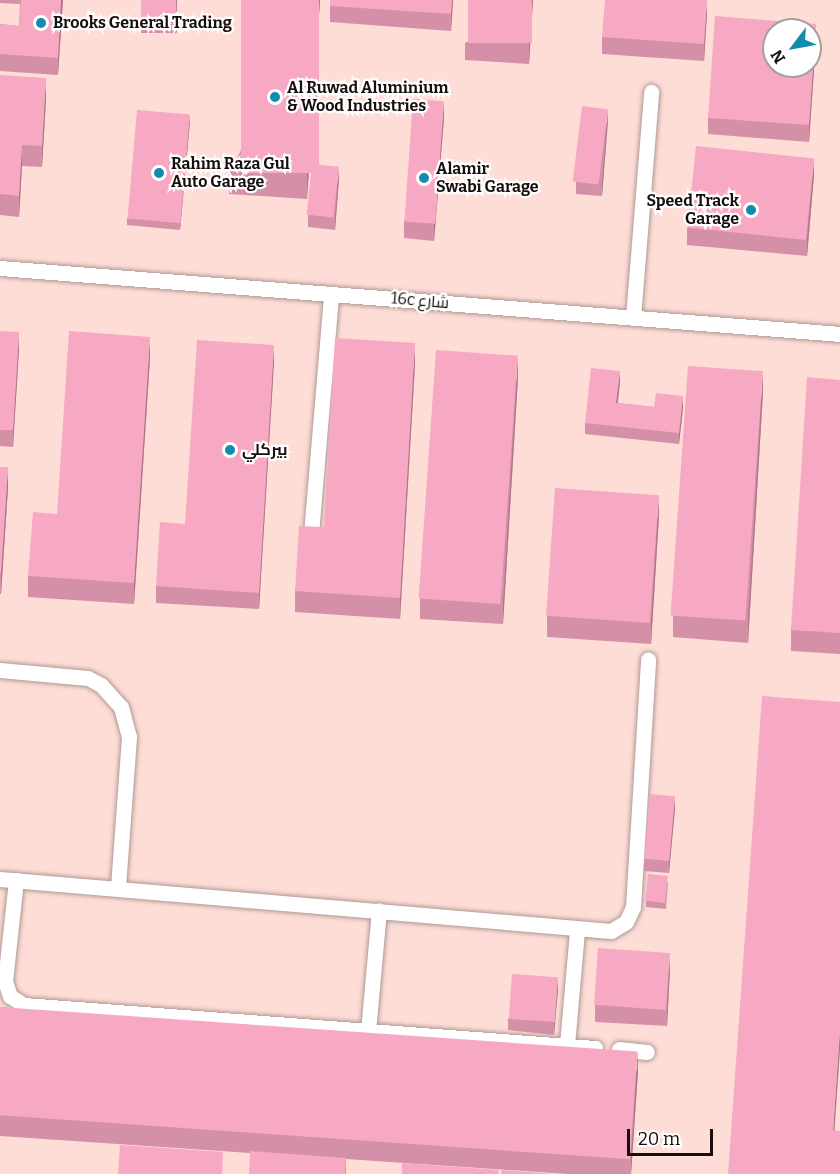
<!DOCTYPE html>
<html>
<head>
<meta charset="utf-8">
<style>
	body { margin:0 }
	#map { position:relative; width:840px; height:1174px; overflow:hidden; background:#feeae6; font-family:Bitter,Cairo,serif }
	div>[style] { position:absolute }
	.built>* { inset:0; background:#feddd6 }
	.roads { filter:drop-shadow(0 0 2px #af9994) drop-shadow(0 0 2px #af9994) }
	.service>* { height:15px; margin:-7.5px; padding:0 7.5px; transform-origin:7.5px; border-radius:7.5px; background:#fff }
	.wall>* { inset:0; background:#d490a7; transform-origin:0 0 }
	.shaded-wall>* { inset:0; background:#ad7688 }
	.building>* { inset:0; background:#f7a8c2; transform-origin:0 0 }
	.dots>* { width:16px; height:16px; translate:-50% -50%; box-sizing:border-box; border:3px solid #fff; border-radius:50% }
	span { translate:-50% -50%; white-space:nowrap; text-align:center; line-height:1.15; -webkit-text-stroke:4.5px #fff; paint-order:stroke }
	.poi-label { font-size:16px; color:#160f0d; font-weight:700 }
	.left { translate:0 -50%; text-align:left }
	.right { translate:-100% -50%; text-align:right }
	.street-label { font-size:16px; color:#160f0d }
	.north { position:absolute; left:762px; top:18px; width:60px; height:60px; box-sizing:border-box; background:#fff; border:2px solid #a29f9e; border-radius:50%; rotate:238deg; font-size:16px; font-weight:700; line-height:24px; text-align:center; color:#160f0d }
	.north::after { content:''; display:block; margin:auto; width:21px; height:27px; background:#138bae; clip-path:polygon(50% 0,100% 100%,50% 72%,0 100%) }
	.scale { position:absolute; left:627px; top:1129px; width:86px; height:27px; box-sizing:border-box; border:3px solid #160f0d; border-top:0; padding-left:8px; font-size:18px; line-height:21px; white-space:nowrap; color:#160f0d; -webkit-text-stroke:4px #fff; paint-order:stroke }
</style>
</head>
<body>
<div id="map">
	<div class="built">
		<div style="clip-path:polygon(evenodd,0 0,840px 0,840px 1174px,0 1174px,0 0,774px 30px,810px 30px,810px 66px,774px 66px,774px 30px)"></div>
	</div>
	<div class="roads">
		<div class="service">
			<div style="left:0;top:268px;width:843px;rotate:4.49deg"></div>
			<div style="left:633px;top:318px;width:227px;rotate:-85.4deg"></div>
			<div style="left:310px;top:546px;width:253px;rotate:-85.2deg"></div>
			<div style="left:0;top:670px;width:88px;rotate:5.2deg"></div>
			<div style="left:88px;top:678px;width:15px;rotate:28deg"></div>
			<div style="left:101px;top:685px;width:30px;rotate:48deg"></div>
			<div style="left:121px;top:707px;width:31px;rotate:75deg"></div>
			<div style="left:129px;top:737px;width:151px;rotate:94.2deg"></div>
			<div style="left:0;top:879px;width:613px;rotate:4.86deg"></div>
			<div style="left:611px;top:931px;width:17px;rotate:-31deg"></div>
			<div style="left:626px;top:922px;width:17px;rotate:-65deg"></div>
			<div style="left:633px;top:907px;width:248px;rotate:-86.5deg"></div>
			<div style="left:16px;top:880px;width:102px;rotate:96.2deg"></div>
			<div style="left:5px;top:981px;width:16px;rotate:72deg"></div>
			<div style="left:10px;top:996px;width:17px;rotate:33deg"></div>
			<div style="left:24px;top:1005px;width:573px;rotate:4.31deg"></div>
			<div style="left:368px;top:1031px;width:121px;rotate:-84.8deg"></div>
			<div style="left:567px;top:1045px;width:115px;rotate:-85deg"></div>
			<div style="left:619px;top:1049px;width:28px;rotate:6deg"></div>
		</div>
	</div>
	<div class="wall">
		<div style="clip-path:polygon(0 0,63px 0,58px 75px,0 71px,0 24px,19px 26px,20px 4px,0 3px)"></div>
		<div style="left:141px;top:0;width:36px;height:33px"></div>
		<div style="clip-path:polygon(320px 0,307px 199px,229px 194px,229px 173px)"></div>
		<div style="clip-path:polygon(330px 0,453px 0,451px 31px,330px 22px)"></div>
		<div style="clip-path:polygon(533px 0,529px 64px,465px 60px,465px 43px)"></div>
		<div style="clip-path:polygon(707px 13px,704px 61px,602px 54px,602px 37px)"></div>
		<div style="clip-path:polygon(816px 40px,809px 142px,708px 134px,708px 118px)"></div>
		<div style="clip-path:polygon(0 75px,46px 99px,42px 167px,22px 166px,19px 217px,0 215px)"></div>
		<div style="clip-path:polygon(444px 118px,434px 241px,404px 238px,404px 222px)"></div>
		<div style="clip-path:polygon(608px 120px,602px 196px,576px 194px,576px 182px)"></div>
		<div style="clip-path:polygon(190px 121px,180px 230px,127px 225px,127px 219px)"></div>
		<div style="clip-path:polygon(814px 175px,807px 256px,687px 245px,687px 228px)"></div>
		<div style="clip-path:polygon(339px 179px,335px 230px,308px 227px,308px 215px)"></div>
		<div style="clip-path:polygon(0 331px,19px 349px,13px 447px,0 446px)"></div>
		<div style="clip-path:polygon(150px 358px,134px 604px,28px 597px,28px 576px,57px 514px)"></div>
		<div style="clip-path:polygon(274px 362px,259px 609px,156px 603px,156px 586px,185px 524px)"></div>
		<div style="clip-path:polygon(415px 364px,400px 619px,295px 612px,295px 591px,324px 527px)"></div>
		<div style="clip-path:polygon(518px 377px,503px 624px,420px 619px,420px 598px)"></div>
		<div style="clip-path:polygon(840px 380px,840px 654px,791px 651px,791px 630px)"></div>
		<div style="clip-path:polygon(620px 382px,618px 403px,654px 407px,683px 408px,679px 444px,585px 434px,585px 423px)"></div>
		<div style="clip-path:polygon(763px 392px,748px 643px,673px 637px,673px 616px)"></div>
		<div style="clip-path:polygon(0 467px,8px 488px,1px 594px,0 594px)"></div>
		<div style="clip-path:polygon(659px 516px,651px 644px,547px 637px,547px 616px)"></div>
		<div style="clip-path:polygon(675px 808px,669px 873px,644px 871px,644px 859px)"></div>
		<div style="clip-path:polygon(668px 882px,666px 909px,646px 907px,646px 901px)"></div>
		<div style="clip-path:polygon(670px 969px,667px 1026px,595px 1022px,595px 1005px)"></div>
		<div style="clip-path:polygon(558px 989px,554px 1035px,508px 1030px,508px 1019px)"></div>
		<div style="clip-path:polygon(0 1007px,638px 1071px,631px 1174px,568px 1174px,346px 1159px,346px 1174px,250px 1153px,0 1136px)"></div>
	</div>
	<div class="shaded-wall">
		<div style="clip-path:polygon(61px 0,63px 0,58px 75px,58px 58px)"></div>
		<div style="clip-path:polygon(176px 0,177px 0,174px 36px,174px 25px)"></div>
		<div style="clip-path:polygon(319px 0,320px 0,307px 199px,307px 178px)"></div>
		<div style="clip-path:polygon(452px 0,453px 0,451px 31px,451px 14px)"></div>
		<div style="clip-path:polygon(532px 0,533px 0,529px 64px,529px 48px)"></div>
		<div style="clip-path:polygon(707px 0,707px 13px,704px 61px,704px 44px)"></div>
		<div style="clip-path:polygon(816px 24px,816px 40px,809px 142px,809px 125px)"></div>
		<div style="clip-path:polygon(46px 78px,46px 99px,42px 167px,42px 146px)"></div>
		<div style="clip-path:polygon(444px 101px,444px 118px,434px 241px,434px 224px)"></div>
		<div style="clip-path:polygon(608px 109px,608px 120px,602px 196px,602px 184px)"></div>
		<div style="clip-path:polygon(190px 115px,190px 121px,180px 230px,180px 225px)"></div>
		<div style="clip-path:polygon(22px 145px,22px 166px,19px 217px,19px 196px)"></div>
		<div style="clip-path:polygon(814px 158px,814px 175px,807px 256px,807px 240px)"></div>
		<div style="clip-path:polygon(339px 167px,339px 179px,335px 230px,335px 218px)"></div>
		<div style="clip-path:polygon(19px 332px,19px 349px,13px 447px,13px 430px)"></div>
		<div style="clip-path:polygon(150px 337px,150px 358px,134px 604px,134px 583px)"></div>
		<div style="clip-path:polygon(415px 343px,415px 364px,400px 619px,400px 598px)"></div>
		<div style="clip-path:polygon(274px 345px,274px 362px,259px 609px,259px 593px)"></div>
		<div style="clip-path:polygon(518px 356px,518px 377px,503px 624px,503px 603px)"></div>
		<div style="clip-path:polygon(620px 371px,620px 382px,616px 414px,616px 403px)"></div>
		<div style="clip-path:polygon(763px 371px,763px 392px,748px 643px,748px 621px)"></div>
		<div style="clip-path:polygon(683px 396px,683px 408px,679px 444px,679px 433px)"></div>
		<div style="clip-path:polygon(8px 467px,8px 488px,1px 594px,1px 573px)"></div>
		<div style="clip-path:polygon(659px 495px,659px 516px,651px 644px,651px 623px)"></div>
		<div style="clip-path:polygon(675px 796px,675px 808px,669px 873px,669px 861px)"></div>
		<div style="clip-path:polygon(670px 953px,670px 969px,667px 1026px,667px 1010px)"></div>
		<div style="clip-path:polygon(558px 977px,558px 989px,554px 1035px,554px 1023px)"></div>
		<div style="clip-path:polygon(840px 1029px,840px 1050px,833px 1151px,833px 1130px)"></div>
		<div style="clip-path:polygon(638px 1050px,638px 1071px,631px 1174px,631px 1157px)"></div>
	</div>
	<div class="building">
		<div style="clip-path:polygon(21px 0,61px 0,58px 58px,0 54px,0 24px,19px 26px)"></div>
		<div style="left:141px;top:0;width:35px;height:22px"></div>
		<div style="left:241px;top:0;width:78px;height:173px"></div>
		<div style="clip-path:polygon(330px 0,452px 0,451px 14px,330px 6px)"></div>
		<div style="left:468px;top:0;width:64px;height:43px"></div>
		<div style="clip-path:polygon(605px 0,707px 0,704px 44px,602px 37px)"></div>
		<div style="clip-path:polygon(evenodd,715px 16px,816px 24px,809px 125px,708px 118px,715px 16px,774px 30px,810px 30px,810px 66px,774px 66px,774px 30px)"></div>
		<div style="clip-path:polygon(0 75px,46px 78px,42px 146px,22px 145px,19px 196px,0 194px)"></div>
		<div style="left:413px;top:99px;width:31px;height:123px;rotate:4deg"></div>
		<div style="left:582px;top:106px;width:26px;height:76px;rotate:7deg"></div>
		<div style="left:137px;top:110px;width:53px;height:109px;rotate:5deg"></div>
		<div style="left:696px;top:146px;width:119px;height:82px;rotate:6deg"></div>
		<div style="left:312px;top:164px;width:27px;height:51px;rotate:6deg"></div>
		<div style="clip-path:polygon(0 331px,19px 332px,13px 430px,0 430px)"></div>
		<div style="clip-path:polygon(69px 331px,150px 337px,134px 583px,28px 576px,33px 512px,57px 514px)"></div>
		<div style="clip-path:polygon(335px 338px,415px 343px,400px 598px,295px 591px,299px 526px,324px 527px)"></div>
		<div style="clip-path:polygon(197px 340px,274px 345px,259px 593px,156px 586px,160px 522px,185px 524px)"></div>
		<div style="left:436px;top:350px;width:82px;height:249px;rotate:4deg"></div>
		<div style="left:688px;top:366px;width:75px;height:250px;rotate:4deg"></div>
		<div style="clip-path:polygon(591px 368px,620px 371px,616px 403px,654px 407px,656px 393px,683px 396px,679px 433px,585px 423px)"></div>
		<div style="clip-path:polygon(807px 377px,840px 380px,840px 633px,791px 630px)"></div>
		<div style="clip-path:polygon(0 467px,8px 467px,1px 573px,0 573px)"></div>
		<div style="left:555px;top:488px;width:104px;height:128px;rotate:4deg"></div>
		<div style="clip-path:polygon(762px 696px,840px 702px,840px 1029px,833px 1130px,840px 1131px,840px 1174px,728px 1174px)"></div>
		<div style="left:650px;top:794px;width:25px;height:65px;rotate:5deg"></div>
		<div style="left:648px;top:874px;width:20px;height:27px;rotate:6deg"></div>
		<div style="left:598px;top:948px;width:72px;height:57px;rotate:4deg"></div>
		<div style="left:512px;top:974px;width:46px;height:45px;rotate:4deg"></div>
		<div style="left:0;top:1007px;width:639px;height:108px;rotate:4deg"></div>
		<div style="clip-path:polygon(120px 1145px,223px 1152px,222px 1174px,118px 1174px)"></div>
		<div style="clip-path:polygon(250px 1151px,346px 1158px,345px 1174px,249px 1174px)"></div>
		<div style="clip-path:polygon(402px 1163px,499px 1170px,498px 1174px,402px 1174px)"></div>
		<div style="clip-path:polygon(502px 1170px,555px 1174px,501px 1174px)"></div>
	</div>
	<div class="dots">
		<div style="left:41px;top:23px;background:#138bae"></div>
		<div style="left:275px;top:97px;background:#138bae"></div>
		<div style="left:159px;top:173px;background:#138bae"></div>
		<div style="left:424px;top:178px;background:#138bae"></div>
		<div style="left:751px;top:210px;background:#138bae"></div>
		<div style="left:230px;top:450px;background:#138bae"></div>
	</div>
	<div class="poi-label">
		<span class="left" style="left:53px;top:23px">Brooks General Trading</span>
		<span class="left" style="left:287px;top:97px">Al Ruwad Aluminium<br>&amp; Wood Industries</span>
		<span class="left" style="left:171px;top:173px">Rahim Raza Gul<br>Auto Garage</span>
		<span class="left" style="left:436px;top:178px">Alamir<br>Swabi Garage</span>
		<span class="right" style="left:739px;top:210px">Speed Track<br>Garage</span>
		<span class="left" style="left:242px;top:450px">بيركلي</span>
	</div>
	<div class="street-label">
		<span style="left:420px;top:301px;rotate:5deg">16c شارع</span>
	</div>
	<div class="north">N</div>
	<div class="scale">20 m</div>
</div>
</body>
</html>
